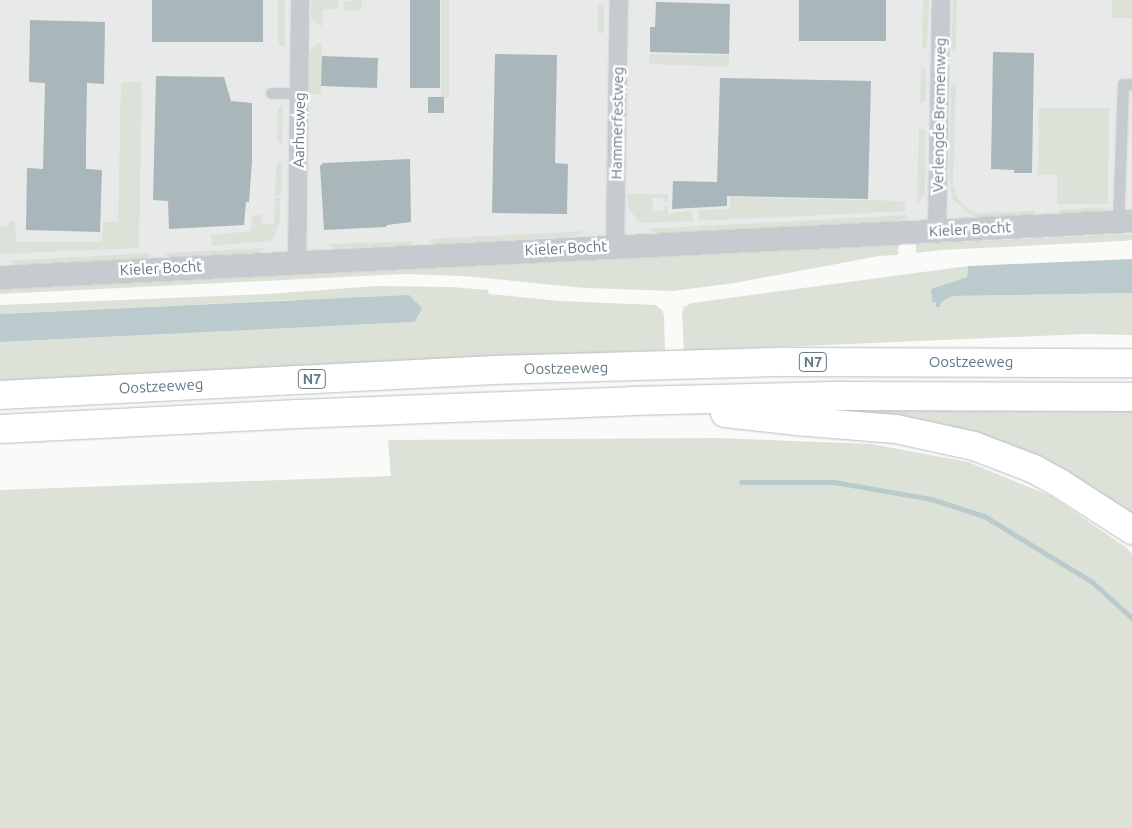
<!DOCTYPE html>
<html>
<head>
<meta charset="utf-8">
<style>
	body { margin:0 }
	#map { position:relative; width:1132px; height:828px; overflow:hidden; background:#fafaf8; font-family:Ubuntu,sans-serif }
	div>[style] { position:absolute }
	.built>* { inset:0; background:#e8eae9 }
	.green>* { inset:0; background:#dde2d8; transform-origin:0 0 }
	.water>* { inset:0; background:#bbcbcd }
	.stream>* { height:5px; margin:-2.5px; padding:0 2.5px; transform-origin:2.5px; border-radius:2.5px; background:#bbcbcd }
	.building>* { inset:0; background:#a9b6ba; transform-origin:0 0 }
	.roads { filter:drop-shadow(0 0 1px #b8bec0) drop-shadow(0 0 1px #b8bec0) }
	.service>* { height:9px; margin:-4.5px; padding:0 4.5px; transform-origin:4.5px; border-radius:4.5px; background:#c5cbce }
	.minor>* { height:16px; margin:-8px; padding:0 8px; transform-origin:8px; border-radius:8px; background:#c5cbce }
	.tertiary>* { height:21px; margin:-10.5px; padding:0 10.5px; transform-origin:10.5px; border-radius:10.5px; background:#c5cbce }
	.trunk>* { height:28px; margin:-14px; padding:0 14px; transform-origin:14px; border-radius:14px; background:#fff }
	span { translate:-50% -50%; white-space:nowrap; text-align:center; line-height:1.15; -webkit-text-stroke:5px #fff; paint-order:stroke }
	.shield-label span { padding:1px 4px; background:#fff; border:1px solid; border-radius:4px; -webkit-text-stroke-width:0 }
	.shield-label { font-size:14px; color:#637a84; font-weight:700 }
	.street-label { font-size:15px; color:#637a84 }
</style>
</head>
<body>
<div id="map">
	<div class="built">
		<div style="clip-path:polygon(0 0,1132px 0,1132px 228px,0 282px)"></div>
	</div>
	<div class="green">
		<div style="left:278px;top:0;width:7px;height:46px"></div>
		<div style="clip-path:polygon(311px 0,339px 0,338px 9px,323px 9px,322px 26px,320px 26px,311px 18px)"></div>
		<div style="clip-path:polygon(362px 0,361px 11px,343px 10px,344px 1px)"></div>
		<div style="left:441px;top:0;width:8px;height:98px"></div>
		<div style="clip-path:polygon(923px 0,929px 0,927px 47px,925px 49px,922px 49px)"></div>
		<div style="clip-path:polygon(953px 0,957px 0,956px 51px,951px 48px)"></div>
		<div style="left:1112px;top:0;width:20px;height:18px"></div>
		<div style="left:598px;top:5px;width:6px;height:28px"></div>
		<div style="clip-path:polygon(322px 42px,321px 94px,309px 94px,310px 51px,316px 44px)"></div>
		<div style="clip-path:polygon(650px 54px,729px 55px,729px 67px,649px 64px)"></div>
		<div style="clip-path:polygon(921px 68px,926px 70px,926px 100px,920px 103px)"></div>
		<div style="clip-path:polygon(121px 82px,142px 82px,139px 248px,0 254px,0 227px,6px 226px,11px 221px,15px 220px,16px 242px,102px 242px,103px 222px,118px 222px)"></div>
		<div style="clip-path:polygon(953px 84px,956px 84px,953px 185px,958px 199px,969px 209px,978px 213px,1036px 211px,1032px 217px,980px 218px,970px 215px,952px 199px,949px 176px,951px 86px)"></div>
		<div style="clip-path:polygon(283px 104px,282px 145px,277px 139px,278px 109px)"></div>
		<div style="clip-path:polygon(1039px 108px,1109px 108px,1108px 204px,1057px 204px,1057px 175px,1038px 175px)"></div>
		<div style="clip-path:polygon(919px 128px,925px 130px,925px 193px,917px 205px)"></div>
		<div style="clip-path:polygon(279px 162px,282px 162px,281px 196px,275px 196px,276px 166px)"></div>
		<div style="clip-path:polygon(627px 194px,668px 194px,668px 202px,664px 202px,664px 198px,653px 198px,652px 211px,665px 211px,665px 206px,668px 206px,668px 214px,692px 210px,693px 221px,639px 223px,628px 206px)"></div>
		<div style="clip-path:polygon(730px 197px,906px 201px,905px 211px,699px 221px,698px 210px,730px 209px)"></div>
		<div style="clip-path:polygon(275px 198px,280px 198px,280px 220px,275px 235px,269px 241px,212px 246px,211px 235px,251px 231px,253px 215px,261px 215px,262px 224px,274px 224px)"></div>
		<div style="clip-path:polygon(1106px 207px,1102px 212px,1060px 214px,1057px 210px)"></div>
		<div style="clip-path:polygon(907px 215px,906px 218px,892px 223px,660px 234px,644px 229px)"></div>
		<div style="clip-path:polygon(587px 231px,575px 236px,433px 244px,428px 239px)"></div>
		<div style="clip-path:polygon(1132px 234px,1132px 240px,1122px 241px,942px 250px,916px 253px,916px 244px)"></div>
		<div style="clip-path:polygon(414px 241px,411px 246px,334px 248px,327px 244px)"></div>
		<div style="clip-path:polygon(899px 243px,898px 255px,879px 256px,735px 283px,673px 291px,585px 288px,463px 276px,404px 274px,0 294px,0 288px)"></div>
		<div style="clip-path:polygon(268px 248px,255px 253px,169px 258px,164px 253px)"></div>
		<div style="clip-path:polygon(149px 253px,150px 259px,22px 265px,6px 261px)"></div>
		<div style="clip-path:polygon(968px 266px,967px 277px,931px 289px,932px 303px,952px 296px,1132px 293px,1132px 335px,1084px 334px,684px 351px,682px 313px,684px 307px,692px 303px)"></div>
		<div style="clip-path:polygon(376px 286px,452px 287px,488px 290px,489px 294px,560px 301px,656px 305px,662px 310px,664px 315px,665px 350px,0 382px,0 342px,415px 322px,419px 315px,294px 300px,0 314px,0 305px,268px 294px)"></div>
		<div style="clip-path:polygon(845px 407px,1132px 409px,1132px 515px,1058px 467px,967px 431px,915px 418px,846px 411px)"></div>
		<div style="clip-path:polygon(716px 438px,871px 444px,968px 462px,1051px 496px,1127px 548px,1132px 554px,1132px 828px,0 828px,0 490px,391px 476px,388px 440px)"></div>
	</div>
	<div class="water">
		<div style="clip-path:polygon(1132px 259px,1132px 293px,952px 296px,941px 302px,940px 307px,936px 307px,936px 302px,932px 303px,931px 289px,967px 277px,968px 266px)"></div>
		<div style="clip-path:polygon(409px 295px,422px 308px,415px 322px,0 342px,0 314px)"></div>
	</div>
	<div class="stream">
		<div style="left:741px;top:482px;width:93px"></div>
		<div style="left:834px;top:482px;width:98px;rotate:9.9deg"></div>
		<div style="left:931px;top:499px;width:56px;rotate:17.8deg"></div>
		<div style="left:984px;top:516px;width:127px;rotate:31.4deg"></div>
		<div style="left:1092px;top:582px;width:54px;rotate:42deg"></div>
	</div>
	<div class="building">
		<div style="left:152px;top:0;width:111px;height:42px"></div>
		<div style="left:410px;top:0;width:30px;height:88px"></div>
		<div style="left:799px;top:0;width:87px;height:41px"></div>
		<div style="clip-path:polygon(656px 2px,730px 4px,729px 54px,650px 52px,650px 27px,655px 27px)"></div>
		<div style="clip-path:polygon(30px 20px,105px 22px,104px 84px,87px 83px,86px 145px,86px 169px,102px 170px,100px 232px,26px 230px,27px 168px,43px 169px,45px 83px,29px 82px)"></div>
		<div style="clip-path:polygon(993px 52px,1034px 53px,1032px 173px,1014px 173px,1014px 170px,991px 169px)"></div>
		<div style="clip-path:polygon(495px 54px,557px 55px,555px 163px,568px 164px,567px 214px,492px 213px)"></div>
		<div style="left:322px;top:56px;width:56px;height:30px;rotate:2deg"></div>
		<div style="clip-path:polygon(156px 76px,224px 77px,231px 101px,252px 103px,252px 161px,249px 202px,246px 202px,244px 225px,169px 229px,168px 201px,153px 200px)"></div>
		<div style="clip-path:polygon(720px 78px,871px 81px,868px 199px,727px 196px,727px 206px,672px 209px,673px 181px,717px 182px)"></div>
		<div style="left:428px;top:97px;width:16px;height:16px"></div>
		<div style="clip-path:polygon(410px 159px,411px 222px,387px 225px,386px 227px,324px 230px,320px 166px,323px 163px)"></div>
	</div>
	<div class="roads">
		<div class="service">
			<div style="left:271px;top:93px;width:28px"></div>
			<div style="left:1118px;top:222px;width:138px;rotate:-87.9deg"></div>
			<div style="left:1123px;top:84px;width:9px"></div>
		</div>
		<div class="minor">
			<div style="left:937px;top:230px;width:230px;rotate:-89deg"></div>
			<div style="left:615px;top:245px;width:245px;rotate:-89.1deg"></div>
			<div style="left:297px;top:261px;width:261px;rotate:-89.3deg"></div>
		</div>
		<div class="tertiary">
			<div style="left:0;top:277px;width:1133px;rotate:-2.83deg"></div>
		</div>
		<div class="trunk">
			<div style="left:0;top:395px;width:495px;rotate:-2.9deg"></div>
			<div style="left:494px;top:370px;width:293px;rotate:-1.6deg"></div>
			<div style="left:787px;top:362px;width:345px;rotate:0.2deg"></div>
			<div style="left:725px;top:413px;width:71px;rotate:6.4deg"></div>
			<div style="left:796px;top:421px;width:100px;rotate:4.6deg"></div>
			<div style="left:896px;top:429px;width:80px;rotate:12.3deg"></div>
			<div style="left:974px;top:446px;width:64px;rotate:21deg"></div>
			<div style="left:1034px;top:469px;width:31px;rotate:29deg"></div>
			<div style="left:1061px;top:484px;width:85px;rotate:32.9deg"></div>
			<div style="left:0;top:429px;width:297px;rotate:-2.9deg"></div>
			<div style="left:297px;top:414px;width:334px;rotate:-2.2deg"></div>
			<div style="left:631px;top:401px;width:212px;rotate:-1.4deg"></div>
			<div style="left:843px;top:396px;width:289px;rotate:0.2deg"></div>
		</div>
	</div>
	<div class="shield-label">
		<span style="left:813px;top:362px">N7</span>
		<span style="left:312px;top:379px">N7</span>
	</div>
	<div class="street-label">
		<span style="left:939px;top:115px;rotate:-89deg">Verlengde Bremenweg</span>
		<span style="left:617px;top:123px;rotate:-89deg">Hammerfestweg</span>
		<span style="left:299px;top:130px;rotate:-89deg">Aarhusweg</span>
		<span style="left:970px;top:229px;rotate:-3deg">Kieler Bocht</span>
		<span style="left:566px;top:248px;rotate:-3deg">Kieler Bocht</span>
		<span style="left:161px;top:268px;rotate:-3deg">Kieler Bocht</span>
		<span style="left:971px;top:362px">Oostzeeweg</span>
		<span style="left:566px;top:368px;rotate:-1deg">Oostzeeweg</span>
		<span style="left:161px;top:386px;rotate:-3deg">Oostzeeweg</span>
	</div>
</div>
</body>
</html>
